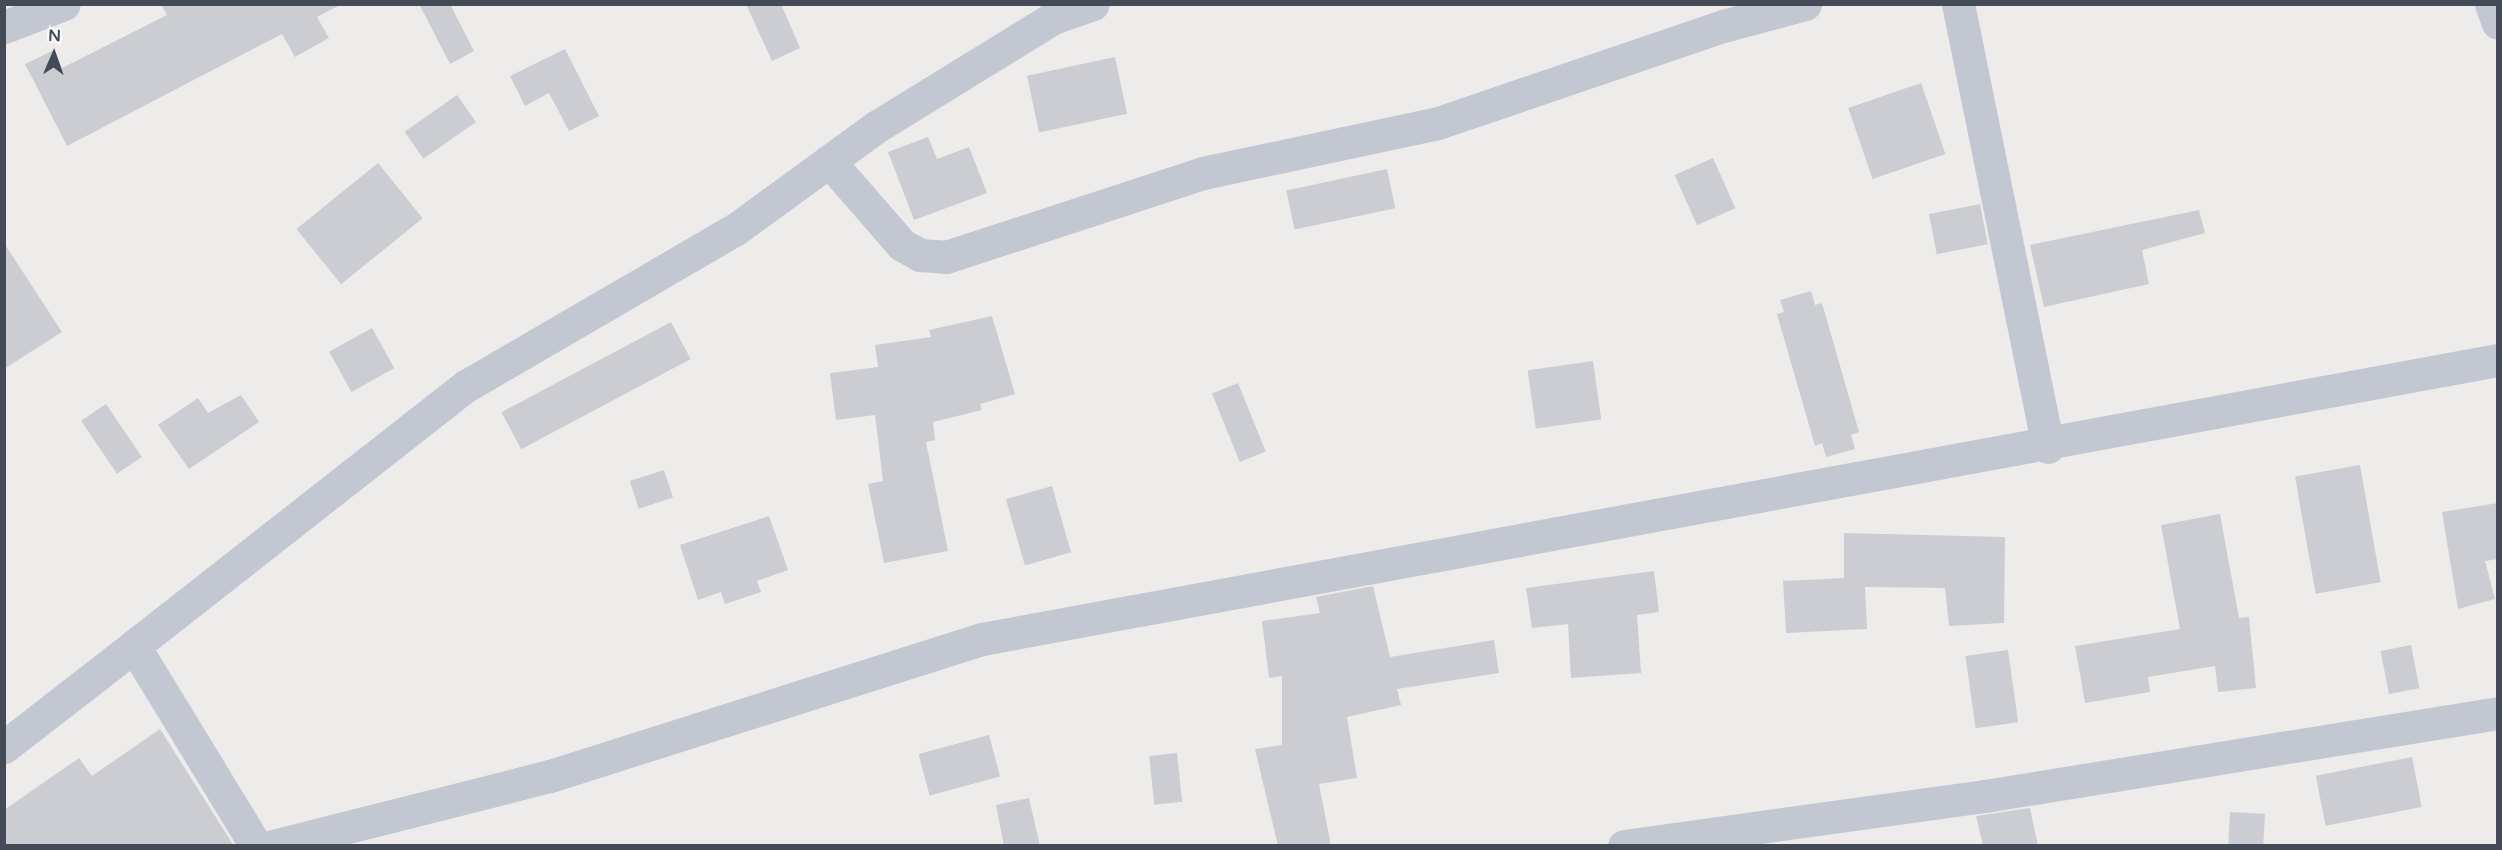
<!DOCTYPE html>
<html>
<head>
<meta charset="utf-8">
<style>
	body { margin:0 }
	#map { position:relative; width:2502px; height:850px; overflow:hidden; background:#eeeceb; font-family:"Varela Round",sans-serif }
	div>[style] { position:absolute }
	.building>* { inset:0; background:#ccccd3; transform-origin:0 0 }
	.minor>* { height:33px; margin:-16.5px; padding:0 16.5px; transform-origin:16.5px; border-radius:16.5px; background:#c2c7d2 }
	span { translate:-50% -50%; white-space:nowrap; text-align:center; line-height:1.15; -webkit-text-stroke:4.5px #fff; paint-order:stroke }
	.frame { position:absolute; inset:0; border:6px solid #454a57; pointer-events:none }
	.north { position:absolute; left:24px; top:24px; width:60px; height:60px; -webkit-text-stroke:4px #fff; paint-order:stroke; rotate:2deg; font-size:16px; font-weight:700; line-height:24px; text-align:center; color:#454a57 }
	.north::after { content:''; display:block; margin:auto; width:21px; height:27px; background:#454a57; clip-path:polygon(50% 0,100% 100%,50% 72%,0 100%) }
</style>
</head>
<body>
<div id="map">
	<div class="building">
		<div style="clip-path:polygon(161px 4px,342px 4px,317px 17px,329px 38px,295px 57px,282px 34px,67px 146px,25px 64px,54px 50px,62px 68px,167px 15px)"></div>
		<div style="clip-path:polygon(419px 4px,450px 4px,474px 51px,450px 64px)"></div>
		<div style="clip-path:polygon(746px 4px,781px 4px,800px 48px,772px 61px)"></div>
		<div style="clip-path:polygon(565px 49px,599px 116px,569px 131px,549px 93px,525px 106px,510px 76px)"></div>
		<div style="left:1115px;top:57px;width:58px;height:90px;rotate:78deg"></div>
		<div style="left:1921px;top:83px;width:75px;height:77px;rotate:71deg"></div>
		<div style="left:457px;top:95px;width:33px;height:64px;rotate:55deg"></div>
		<div style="clip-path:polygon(928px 137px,937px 159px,969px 147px,987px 193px,914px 220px,888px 152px)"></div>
		<div style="left:1713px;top:158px;width:55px;height:42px;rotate:66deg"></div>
		<div style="left:378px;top:163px;width:71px;height:105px;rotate:51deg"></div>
		<div style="left:1387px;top:169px;width:40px;height:103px;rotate:78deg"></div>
		<div style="left:1980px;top:204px;width:41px;height:52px;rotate:79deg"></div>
		<div style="clip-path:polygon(2199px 210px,2205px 233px,2142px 250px,2149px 284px,2044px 307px,2030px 245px)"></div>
		<div style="clip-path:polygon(4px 243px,62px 332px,4px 369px)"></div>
		<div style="clip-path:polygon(1811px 291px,1815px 305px,1822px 303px,1859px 432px,1851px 435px,1855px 449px,1826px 457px,1822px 443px,1815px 446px,1777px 314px,1784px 312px,1780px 300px)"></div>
		<div style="clip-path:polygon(992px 316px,1015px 394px,980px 404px,982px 410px,933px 422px,935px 440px,926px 442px,948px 551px,884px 563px,868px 484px,883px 481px,875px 415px,836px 420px,830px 373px,878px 367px,875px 345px,931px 337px,929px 330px)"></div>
		<div style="left:671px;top:322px;width:42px;height:192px;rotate:62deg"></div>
		<div style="left:372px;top:328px;width:46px;height:49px;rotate:61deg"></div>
		<div style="left:1593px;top:361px;width:59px;height:66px;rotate:82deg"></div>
		<div style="left:1238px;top:383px;width:74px;height:28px;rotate:68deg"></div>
		<div style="clip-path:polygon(241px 395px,259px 422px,189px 469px,158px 425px,198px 398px,208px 413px)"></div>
		<div style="left:106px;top:404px;width:64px;height:30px;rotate:56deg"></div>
		<div style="left:2360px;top:465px;width:119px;height:66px;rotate:80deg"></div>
		<div style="left:664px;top:470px;width:29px;height:36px;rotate:72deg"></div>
		<div style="left:1052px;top:486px;width:69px;height:48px;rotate:74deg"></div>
		<div style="clip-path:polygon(2498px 503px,2498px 559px,2485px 561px,2495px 599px,2458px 609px,2442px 512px)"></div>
		<div style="clip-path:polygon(2220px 514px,2239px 618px,2249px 617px,2256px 688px,2218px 692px,2215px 666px,2148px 677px,2150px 692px,2085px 703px,2075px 646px,2180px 629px,2161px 525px)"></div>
		<div style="clip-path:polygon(769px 516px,788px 570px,757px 581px,761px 592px,725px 604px,721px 592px,698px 600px,680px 545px)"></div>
		<div style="clip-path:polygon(1844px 533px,2005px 537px,2004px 623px,1949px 626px,1945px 588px,1865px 587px,1867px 629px,1786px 633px,1783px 581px,1844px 578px)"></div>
		<div style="clip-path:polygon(1654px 571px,1659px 612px,1637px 615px,1641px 673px,1571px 678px,1568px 624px,1532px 628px,1526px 588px)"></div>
		<div style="clip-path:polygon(1373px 586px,1390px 657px,1494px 640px,1499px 673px,1397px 689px,1401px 705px,1347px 717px,1357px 778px,1319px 784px,1331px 846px,1278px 846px,1255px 749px,1282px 745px,1282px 676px,1269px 678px,1262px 621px,1320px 613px,1316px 597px)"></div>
		<div style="left:2411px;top:645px;width:44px;height:31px;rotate:79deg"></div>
		<div style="left:2008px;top:650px;width:73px;height:43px;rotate:82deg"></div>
		<div style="clip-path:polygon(160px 729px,234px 846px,4px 846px,4px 810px,79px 758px,92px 776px)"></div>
		<div style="left:989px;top:735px;width:43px;height:73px;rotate:75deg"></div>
		<div style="left:1177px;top:753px;width:49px;height:28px;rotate:84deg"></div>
		<div style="left:2412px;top:757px;width:51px;height:98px;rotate:79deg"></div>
		<div style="clip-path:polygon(1029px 798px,1040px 846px,1004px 846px,996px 805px)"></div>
		<div style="clip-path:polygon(2030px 808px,2038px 846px,1983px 846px,1976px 816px)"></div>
		<div style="left:2230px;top:812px;width:35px;height:34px;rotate:3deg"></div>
	</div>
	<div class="minor">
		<div style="left:1958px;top:4px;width:452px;rotate:78.5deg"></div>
		<div style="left:2491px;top:4px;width:20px;rotate:70deg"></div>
		<div style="left:4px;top:27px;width:64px;rotate:-21deg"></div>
		<div style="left:829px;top:161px;width:111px;rotate:49deg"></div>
		<div style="left:902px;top:245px;width:21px;rotate:29deg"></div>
		<div style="left:920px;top:255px;width:26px;rotate:4deg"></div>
		<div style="left:946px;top:257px;width:270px;rotate:-18.1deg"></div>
		<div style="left:1203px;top:173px;width:240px;rotate:-12deg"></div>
		<div style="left:1438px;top:123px;width:301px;rotate:-18.8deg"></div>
		<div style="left:1723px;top:26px;width:85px;rotate:-15deg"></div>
		<div style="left:134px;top:646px;width:422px;rotate:-38.1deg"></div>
		<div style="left:466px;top:386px;width:312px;rotate:-30.2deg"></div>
		<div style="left:736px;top:229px;width:173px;rotate:-36.1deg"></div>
		<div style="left:876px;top:127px;width:208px;rotate:-31.6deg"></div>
		<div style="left:1053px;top:18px;width:42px;rotate:-19.3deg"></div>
		<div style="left:4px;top:747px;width:165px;rotate:-37.8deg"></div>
		<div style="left:134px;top:646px;width:234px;rotate:58.6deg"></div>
		<div style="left:273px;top:846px;width:286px;rotate:-14.2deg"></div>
		<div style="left:550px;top:776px;width:453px;rotate:-17.6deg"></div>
		<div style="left:982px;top:639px;width:1541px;rotate:-10.43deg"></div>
		<div style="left:1624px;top:846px;width:364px;rotate:-7.9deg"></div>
		<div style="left:1985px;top:796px;width:520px;rotate:-9.19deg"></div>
	</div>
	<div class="frame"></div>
	<div class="north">N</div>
</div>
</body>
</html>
